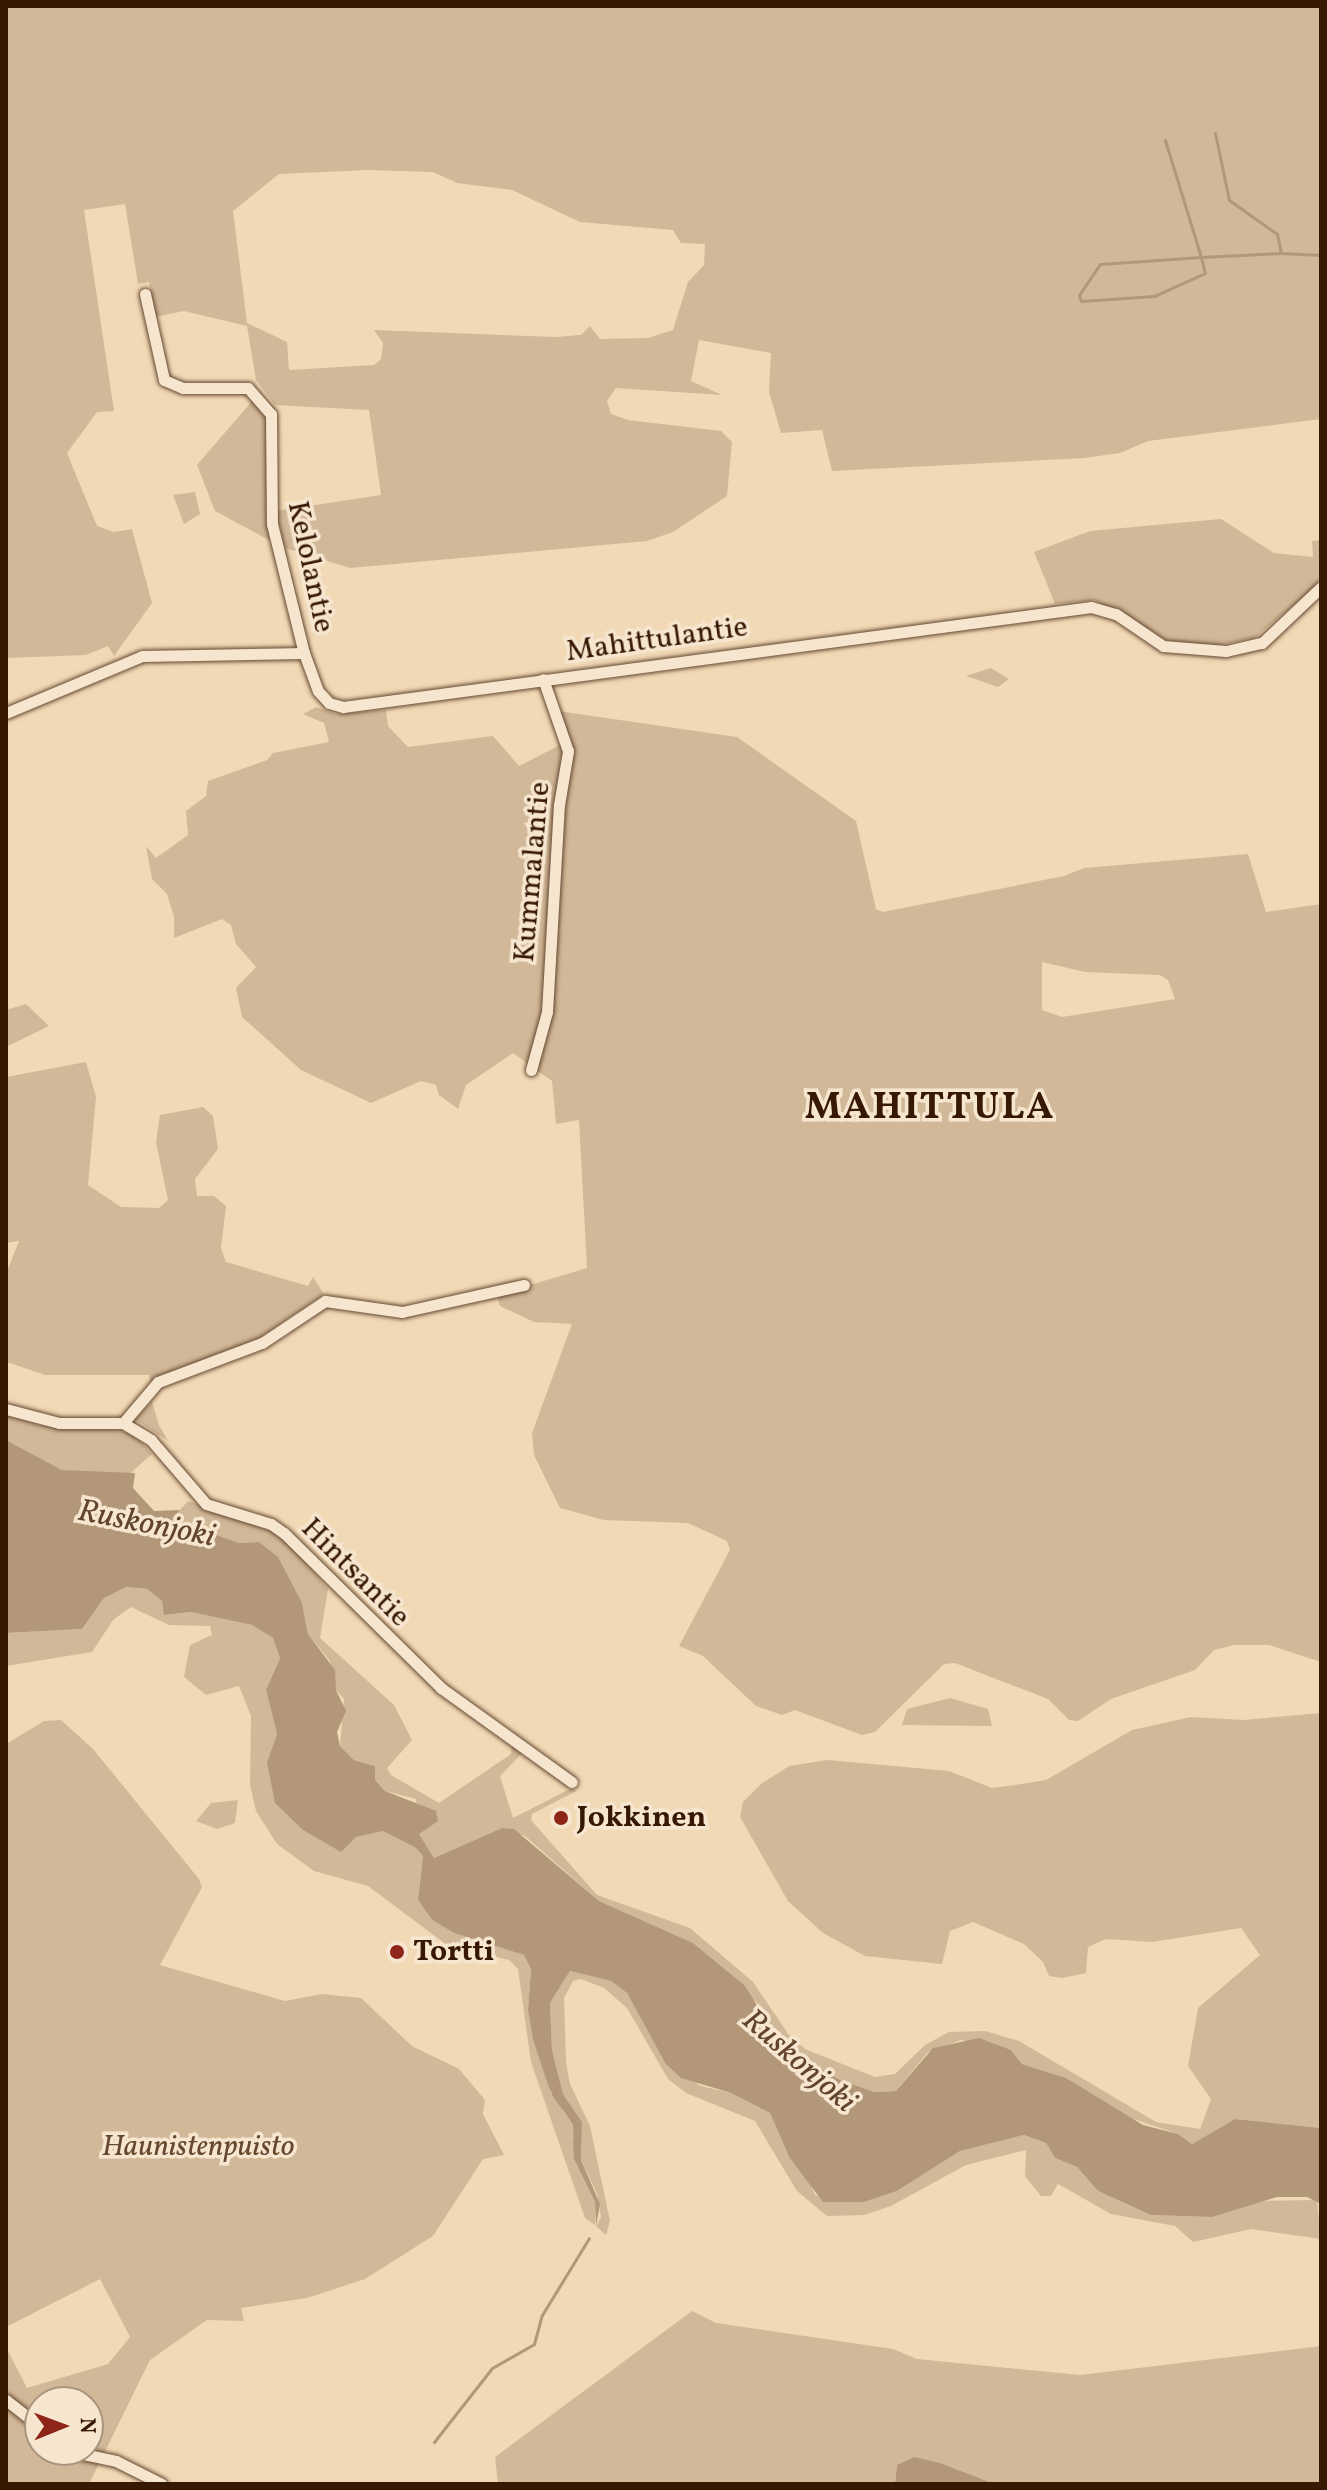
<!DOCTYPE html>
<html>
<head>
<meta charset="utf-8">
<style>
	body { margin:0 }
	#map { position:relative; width:1327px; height:2490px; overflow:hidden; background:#f1d9b6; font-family:Vollkorn,serif }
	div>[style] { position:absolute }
	.green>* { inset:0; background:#d1b898 }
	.water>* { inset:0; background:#b29779 }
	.stream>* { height:3px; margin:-1.5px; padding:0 1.5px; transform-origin:1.5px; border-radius:1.5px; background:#b29779 }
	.roads { filter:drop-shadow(0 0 2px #664830) drop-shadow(0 0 2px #664830) }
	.minor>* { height:11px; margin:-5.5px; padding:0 5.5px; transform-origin:5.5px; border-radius:5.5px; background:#f6e6d0 }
	.dots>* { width:22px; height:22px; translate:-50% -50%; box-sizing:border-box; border:4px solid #f6e6d0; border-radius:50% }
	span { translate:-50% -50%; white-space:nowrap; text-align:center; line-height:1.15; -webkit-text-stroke:7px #f6e6d0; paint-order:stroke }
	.street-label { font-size:30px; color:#371803 }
	.poi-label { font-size:30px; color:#371803; font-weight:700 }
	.left { translate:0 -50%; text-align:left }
	.park-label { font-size:30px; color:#654830; font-style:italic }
	.water-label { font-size:32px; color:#62442c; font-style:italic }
	.district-label { font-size:38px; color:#371803; font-weight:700; letter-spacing:2px }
	.frame { position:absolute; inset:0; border:8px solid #371803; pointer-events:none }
	.north { position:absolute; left:24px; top:2386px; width:80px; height:80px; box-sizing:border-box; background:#f6e6d0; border:2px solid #aa947e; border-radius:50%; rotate:89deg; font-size:22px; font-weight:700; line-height:32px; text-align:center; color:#371803 }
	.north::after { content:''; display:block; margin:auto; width:28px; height:36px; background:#8f2418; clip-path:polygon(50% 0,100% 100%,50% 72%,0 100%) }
</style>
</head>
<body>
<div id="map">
	<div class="green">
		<div style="clip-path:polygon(evenodd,6px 6px,1321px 6px,1321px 419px,1148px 441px,1120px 453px,1084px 458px,832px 471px,822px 430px,781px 433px,769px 392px,771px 353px,699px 340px,691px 381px,722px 395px,616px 388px,607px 401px,611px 414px,628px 420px,721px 431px,732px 442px,727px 496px,673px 532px,647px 541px,350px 568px,285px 548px,276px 511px,381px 495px,369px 410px,275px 405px,256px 380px,247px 326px,184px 311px,155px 317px,149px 282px,138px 284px,125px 204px,84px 210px,114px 411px,97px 412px,67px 453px,97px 526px,114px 532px,132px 529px,152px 603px,114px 656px,108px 646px,86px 655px,6px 658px,6px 6px,367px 170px,433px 172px,457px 183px,512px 190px,580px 222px,673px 230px,681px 243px,705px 244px,704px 265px,688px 282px,673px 330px,648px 338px,600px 339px,590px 326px,581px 335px,555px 337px,374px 330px,383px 343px,381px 359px,374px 365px,289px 370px,287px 342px,247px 323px,233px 211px,279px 174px,367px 170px)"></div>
		<div style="clip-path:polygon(253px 400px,268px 421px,269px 540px,215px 511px,197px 465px)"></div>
		<div style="clip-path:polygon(195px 492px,200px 514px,184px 524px,173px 495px)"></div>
		<div style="clip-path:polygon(1221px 519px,1274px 553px,1313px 557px,1312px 541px,1321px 540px,1321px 582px,1254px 638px,1218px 645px,1173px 642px,1151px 635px,1095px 600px,1055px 604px,1034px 552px,1090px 531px)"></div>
		<div style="clip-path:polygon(991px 668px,1009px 679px,998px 687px,966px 676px)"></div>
		<div style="clip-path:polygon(evenodd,316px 707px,336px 714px,386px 710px,388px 726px,408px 747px,493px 736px,519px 766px,560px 745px,558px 711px,737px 737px,856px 821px,876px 909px,883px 912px,1064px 876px,1084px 868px,1248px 854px,1266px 912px,1321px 904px,1321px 1662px,1269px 1645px,1234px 1645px,1214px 1650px,1195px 1670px,1111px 1699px,1078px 1721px,1069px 1720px,1048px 1699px,955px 1663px,944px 1664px,875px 1732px,862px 1735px,795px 1710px,782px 1715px,756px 1706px,703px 1656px,679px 1646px,730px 1550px,727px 1541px,688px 1523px,604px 1520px,560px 1508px,534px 1455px,532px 1433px,572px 1324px,534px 1322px,500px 1306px,497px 1295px,587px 1268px,579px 1120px,556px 1124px,552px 1081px,513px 1053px,466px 1085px,458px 1109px,439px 1095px,436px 1085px,421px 1081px,371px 1103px,301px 1070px,242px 1017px,236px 988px,256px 967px,236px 944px,231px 925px,222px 919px,174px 938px,174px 917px,167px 894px,152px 879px,146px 846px,156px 858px,188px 835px,186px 811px,206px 796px,208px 781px,267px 760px,273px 753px,329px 742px,324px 723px,303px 714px,316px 707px,1042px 962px,1085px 972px,1160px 975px,1168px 980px,1175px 999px,1062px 1017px,1042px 1010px,1042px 962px)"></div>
		<div style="clip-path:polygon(26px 1004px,49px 1026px,6px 1047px,6px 1010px)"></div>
		<div style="clip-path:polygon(86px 1062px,96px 1097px,88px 1185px,121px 1207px,159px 1208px,168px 1200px,156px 1142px,160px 1115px,203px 1107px,213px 1116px,218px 1149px,195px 1179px,197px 1196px,214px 1196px,226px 1206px,221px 1248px,226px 1262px,308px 1286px,313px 1277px,324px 1294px,256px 1340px,150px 1381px,149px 1375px,45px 1375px,7px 1362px,6px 1274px,19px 1241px,6px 1243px,6px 1077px)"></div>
		<div style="clip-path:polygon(152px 1402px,159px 1425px,168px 1441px,135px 1419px)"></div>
		<div style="clip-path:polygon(6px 1415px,38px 1425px,117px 1430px,135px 1435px,152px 1454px,127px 1476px,62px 1470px,6px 1440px)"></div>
		<div style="clip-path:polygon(188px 1501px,271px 1531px,291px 1545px,328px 1589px,320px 1638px,394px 1705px,412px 1740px,387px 1768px,391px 1775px,439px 1803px,511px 1754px,512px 1744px,524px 1751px,500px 1776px,513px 1818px,572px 1788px,576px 1791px,532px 1814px,531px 1820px,597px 1895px,690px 1928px,753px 1982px,789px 2035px,805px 2049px,875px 2077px,895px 2074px,925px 2045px,949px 2032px,985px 2031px,1019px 2041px,1156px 2122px,1200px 2129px,1211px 2099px,1188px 2066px,1198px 2008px,1260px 1955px,1241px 1928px,1152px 1942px,1106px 1939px,1088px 1947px,1086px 1973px,1062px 1978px,1049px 1976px,1043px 1962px,1024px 1944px,973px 1922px,950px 1931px,942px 1964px,865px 1956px,823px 1933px,788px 1901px,740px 1817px,743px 1802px,761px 1784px,789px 1766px,828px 1760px,949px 1771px,992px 1788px,1014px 1785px,1046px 1780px,1132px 1730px,1191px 1717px,1243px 1720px,1321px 1713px,1321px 2128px,1235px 2119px,1192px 2144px,1178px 2134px,1122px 2115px,1066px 2078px,1022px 2064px,1011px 2050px,961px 2040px,928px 2052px,896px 2091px,875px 2092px,840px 2080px,783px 2047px,757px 2003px,693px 1943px,599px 1901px,525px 1836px,502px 1828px,434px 1858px,419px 1834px,416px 1799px,385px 1791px,375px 1780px,375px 1766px,354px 1760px,340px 1746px,344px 1699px,336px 1690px,330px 1661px,308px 1634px,302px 1603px,259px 1542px,239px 1543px,172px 1519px)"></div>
		<div style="clip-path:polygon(125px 1587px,147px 1589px,162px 1601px,165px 1615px,191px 1612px,252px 1625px,273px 1638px,280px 1658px,266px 1690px,277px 1734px,267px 1762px,356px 1837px,383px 1831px,416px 1848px,423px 1856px,418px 1900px,432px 1920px,454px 1933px,524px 1955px,531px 1969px,528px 2010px,533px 2040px,549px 2088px,573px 2125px,574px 2159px,595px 2202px,595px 2225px,585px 2218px,531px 2062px,518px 1969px,509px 1960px,447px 1945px,368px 1886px,314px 1871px,277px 1844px,256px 1811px,250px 1785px,251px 1716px,239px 1686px,206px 1695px,184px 1677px,190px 1645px,212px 1635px,210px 1626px,169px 1625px,131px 1607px,113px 1620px,92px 1652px,6px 1666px,6px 1633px,82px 1629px,104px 1598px)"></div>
		<div style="clip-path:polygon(950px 1698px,988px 1709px,992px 1726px,902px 1725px,907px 1709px)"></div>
		<div style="clip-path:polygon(evenodd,61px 1720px,93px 1749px,199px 1879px,202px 1887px,160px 1965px,285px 2001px,322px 1994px,361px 1998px,412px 2046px,459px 2069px,469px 2081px,485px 2100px,483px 2114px,504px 2155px,483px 2159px,433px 2236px,365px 2279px,307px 2298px,241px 2308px,244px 2321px,207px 2320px,150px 2360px,89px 2484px,6px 2484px,6px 2347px,27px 2388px,108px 2364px,130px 2337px,100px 2279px,6px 2327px,6px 1744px,44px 1721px,61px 1720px,40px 2402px,88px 2402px,88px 2450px,40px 2450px,40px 2402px)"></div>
		<div style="clip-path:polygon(238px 1800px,235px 1823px,217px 1829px,196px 1821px,211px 1803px)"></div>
		<div style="clip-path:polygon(570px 1971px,611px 1981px,627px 1993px,665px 2063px,701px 2086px,731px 2093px,770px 2113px,789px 2157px,806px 2173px,815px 2195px,864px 2202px,897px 2191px,960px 2151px,1024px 2135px,1046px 2143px,1055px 2158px,1077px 2167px,1098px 2191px,1151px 2215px,1212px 2217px,1254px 2201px,1317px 2200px,1321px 2239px,1251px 2229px,1193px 2242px,1175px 2226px,1111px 2214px,1058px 2184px,1051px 2196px,1041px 2196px,1025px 2176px,1026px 2150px,966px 2165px,891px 2206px,864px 2215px,827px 2216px,797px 2191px,755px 2121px,686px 2093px,668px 2079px,627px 2008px,604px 1988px,581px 1979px,573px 1981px,564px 1998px,566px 2062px,570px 2084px,590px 2126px,610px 2221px,606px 2235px,596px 2226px,601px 2217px,597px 2194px,581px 2160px,582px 2122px,563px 2094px,552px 2050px,550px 2003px)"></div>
		<div style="clip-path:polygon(692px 2311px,716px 2323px,893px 2349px,917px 2359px,1080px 2375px,1321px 2346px,1321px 2484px,995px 2484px,940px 2463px,897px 2465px,895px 2484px,498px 2484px,495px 2457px)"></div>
	</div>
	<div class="water">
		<div style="clip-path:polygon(6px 1440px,62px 1470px,135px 1473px,133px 1488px,154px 1511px,180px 1510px,172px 1519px,239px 1543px,259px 1542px,278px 1557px,302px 1603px,308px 1634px,335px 1670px,336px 1690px,346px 1711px,337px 1732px,340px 1746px,354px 1760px,375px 1766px,375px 1780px,385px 1791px,436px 1811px,438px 1821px,419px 1834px,434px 1858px,502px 1828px,514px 1829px,599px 1901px,693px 1943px,745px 1986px,783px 2047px,840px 2080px,875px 2092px,896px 2091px,933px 2048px,979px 2038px,1011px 2050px,1022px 2064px,1066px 2078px,1143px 2125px,1178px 2134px,1192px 2144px,1235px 2119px,1321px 2128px,1321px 2204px,1307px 2197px,1277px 2197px,1212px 2217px,1151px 2215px,1098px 2191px,1077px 2167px,1055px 2158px,1046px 2143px,1024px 2135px,960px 2151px,897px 2191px,864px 2202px,823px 2202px,789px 2157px,770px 2113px,731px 2093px,681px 2078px,665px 2063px,627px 1993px,611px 1981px,570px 1971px,550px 2003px,552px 2050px,563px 2094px,582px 2122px,581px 2160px,600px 2204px,596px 2226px,595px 2202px,574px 2159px,573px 2125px,549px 2088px,533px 2040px,528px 2010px,531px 1969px,524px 1955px,454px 1933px,432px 1920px,418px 1900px,423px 1856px,416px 1848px,383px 1831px,356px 1837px,341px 1852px,303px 1830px,275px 1803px,267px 1762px,277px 1734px,266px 1690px,280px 1658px,273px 1638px,252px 1625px,191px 1612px,164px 1615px,162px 1601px,147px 1589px,126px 1587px,104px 1598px,82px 1629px,6px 1633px)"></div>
		<div style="clip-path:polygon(914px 2457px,940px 2463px,995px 2484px,895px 2484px,897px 2465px)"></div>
	</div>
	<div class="stream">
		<div style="left:1215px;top:133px;width:68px;rotate:78.2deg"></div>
		<div style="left:1229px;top:200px;width:59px;rotate:35.3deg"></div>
		<div style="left:1277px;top:234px;width:19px;rotate:78deg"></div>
		<div style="left:1165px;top:140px;width:122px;rotate:72.9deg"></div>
		<div style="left:1201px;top:257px;width:16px;rotate:76deg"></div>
		<div style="left:1205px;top:273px;width:56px;rotate:155.7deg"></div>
		<div style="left:1154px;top:296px;width:73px;rotate:176.1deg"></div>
		<div style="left:1081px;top:301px;width:6px;rotate:-108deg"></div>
		<div style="left:1079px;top:295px;width:37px;rotate:-56deg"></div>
		<div style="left:1100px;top:264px;width:101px;rotate:-4deg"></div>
		<div style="left:1201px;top:257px;width:80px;rotate:-2.9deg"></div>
		<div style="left:1281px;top:253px;width:40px;rotate:2.9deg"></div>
		<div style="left:553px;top:2094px;width:16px;rotate:55deg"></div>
		<div style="left:574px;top:2142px;width:16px;rotate:86deg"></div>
		<div style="left:434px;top:2442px;width:94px;rotate:-51.9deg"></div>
		<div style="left:492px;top:2368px;width:48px;rotate:-29.7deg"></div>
		<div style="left:534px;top:2344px;width:30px;rotate:-75deg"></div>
		<div style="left:542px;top:2315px;width:90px;rotate:-58.6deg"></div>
	</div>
	<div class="roads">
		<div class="minor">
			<div style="left:145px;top:294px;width:88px;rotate:77.5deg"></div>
			<div style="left:164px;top:380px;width:21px;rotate:23deg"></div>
			<div style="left:183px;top:388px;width:65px"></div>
			<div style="left:248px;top:388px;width:35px;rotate:49deg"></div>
			<div style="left:271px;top:414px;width:110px;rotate:89.5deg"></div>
			<div style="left:272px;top:524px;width:133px;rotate:76.1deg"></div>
			<div style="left:6px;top:713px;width:147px;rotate:-22.7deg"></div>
			<div style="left:142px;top:656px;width:162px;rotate:-1.1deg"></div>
			<div style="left:304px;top:653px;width:40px;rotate:69.8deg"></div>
			<div style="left:318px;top:691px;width:16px;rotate:47deg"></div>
			<div style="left:329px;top:703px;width:15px;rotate:16deg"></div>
			<div style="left:343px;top:707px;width:755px;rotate:-7.61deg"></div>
			<div style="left:1091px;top:607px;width:26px;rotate:16deg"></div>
			<div style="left:1116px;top:614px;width:57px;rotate:34.2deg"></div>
			<div style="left:1163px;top:646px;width:63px;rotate:4.5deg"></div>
			<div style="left:1226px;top:651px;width:37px;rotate:-13deg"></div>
			<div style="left:1262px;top:643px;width:81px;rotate:-43.5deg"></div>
			<div style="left:531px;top:1070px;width:60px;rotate:-74.6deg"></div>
			<div style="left:547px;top:1012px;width:207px;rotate:-86.7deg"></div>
			<div style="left:559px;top:805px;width:55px;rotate:-80.5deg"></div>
			<div style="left:568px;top:751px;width:76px;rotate:-109.1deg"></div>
			<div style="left:6px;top:1409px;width:55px;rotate:14.8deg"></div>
			<div style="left:59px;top:1423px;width:64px"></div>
			<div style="left:123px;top:1423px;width:33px;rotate:31deg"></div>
			<div style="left:151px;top:1440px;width:84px;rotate:49.3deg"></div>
			<div style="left:206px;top:1504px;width:68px;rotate:17.1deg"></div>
			<div style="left:271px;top:1524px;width:16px;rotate:35deg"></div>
			<div style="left:284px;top:1533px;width:221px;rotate:44.6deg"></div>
			<div style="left:441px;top:1688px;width:161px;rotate:35.7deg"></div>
			<div style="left:123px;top:1423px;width:54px;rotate:-49.5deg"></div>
			<div style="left:158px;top:1382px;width:111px;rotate:-20.6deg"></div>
			<div style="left:262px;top:1343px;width:76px;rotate:-33.7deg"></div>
			<div style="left:325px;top:1301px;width:78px;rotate:8.1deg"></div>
			<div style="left:402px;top:1312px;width:125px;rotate:-12.5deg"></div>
			<div style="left:6px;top:2400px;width:33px;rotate:38deg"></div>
			<div style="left:32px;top:2420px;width:16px;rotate:60deg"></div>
			<div style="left:64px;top:2450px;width:53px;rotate:11.9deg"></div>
			<div style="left:116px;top:2461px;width:51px;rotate:26.6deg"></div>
		</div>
	</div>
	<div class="dots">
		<div style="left:561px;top:1818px;background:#8f2418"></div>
		<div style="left:397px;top:1952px;background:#8f2418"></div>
	</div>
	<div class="street-label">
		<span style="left:310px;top:567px;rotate:78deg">Kelolantie</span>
		<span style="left:657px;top:640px;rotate:-8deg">Mahittulantie</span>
		<span style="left:533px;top:872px;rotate:-85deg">Kummalantie</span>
		<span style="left:355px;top:1573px;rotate:45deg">Hintsantie</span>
	</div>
	<div class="poi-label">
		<span class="left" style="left:577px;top:1818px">Jokkinen</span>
		<span class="left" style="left:413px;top:1952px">Tortti</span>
	</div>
	<div class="park-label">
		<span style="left:198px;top:2147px">Haunistenpuisto</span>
	</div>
	<div class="water-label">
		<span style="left:146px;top:1525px;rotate:11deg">Ruskonjoki</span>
		<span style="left:798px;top:2062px;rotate:41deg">Ruskonjoki</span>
	</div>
	<div class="district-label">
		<span style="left:930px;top:1109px">MAHITTULA</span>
	</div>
	<div class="frame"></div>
	<div class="north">N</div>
</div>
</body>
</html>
